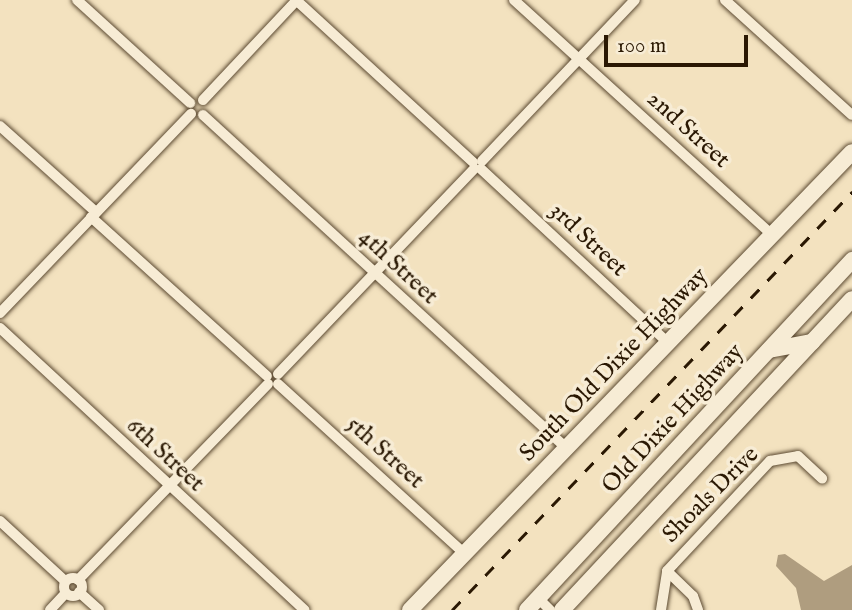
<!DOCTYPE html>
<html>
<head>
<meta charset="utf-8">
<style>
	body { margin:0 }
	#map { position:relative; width:852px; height:610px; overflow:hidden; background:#f3e2bf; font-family:"IM FELL English",serif }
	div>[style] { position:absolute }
	.water>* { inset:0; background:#af9d7f }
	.roads { filter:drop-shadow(0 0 2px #5c4a32) drop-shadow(0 0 2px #5c4a32) }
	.street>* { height:10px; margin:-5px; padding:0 5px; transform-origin:5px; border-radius:5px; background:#f7ecd5 }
	.street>.ring { margin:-5px; padding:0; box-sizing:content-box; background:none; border:10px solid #f7ecd5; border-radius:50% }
	.secondary>* { height:16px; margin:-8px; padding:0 8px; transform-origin:8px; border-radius:8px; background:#f7ecd5 }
	.rail>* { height:2.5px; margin-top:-1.25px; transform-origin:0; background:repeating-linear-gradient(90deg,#2a1803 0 12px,transparent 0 24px) }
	span { translate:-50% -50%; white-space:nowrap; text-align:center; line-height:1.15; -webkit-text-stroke:7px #f7ecd5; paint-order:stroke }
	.street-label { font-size:24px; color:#2a1803 }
	.scale { position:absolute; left:604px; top:35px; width:144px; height:32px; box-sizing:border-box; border:4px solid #2a1803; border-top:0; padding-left:9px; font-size:21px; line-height:24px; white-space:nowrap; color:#2a1803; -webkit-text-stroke:5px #f7ecd5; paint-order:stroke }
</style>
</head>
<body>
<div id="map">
	<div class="water">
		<div style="clip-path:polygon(785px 554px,824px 581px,852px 565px,852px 610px,801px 610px,796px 588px,776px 566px,778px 555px)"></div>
	</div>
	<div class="roads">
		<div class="street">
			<div style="left:77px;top:0;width:153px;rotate:42.3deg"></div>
			<div style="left:296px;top:0;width:240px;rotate:42.5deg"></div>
			<div style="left:514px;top:0;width:349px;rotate:42.3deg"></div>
			<div style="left:725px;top:0;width:171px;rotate:42.2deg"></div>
			<div style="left:203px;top:100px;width:137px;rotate:-46.8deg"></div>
			<div style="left:203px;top:115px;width:493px;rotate:42.5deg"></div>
			<div style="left:0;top:126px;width:129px;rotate:41.9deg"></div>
			<div style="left:482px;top:161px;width:222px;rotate:-46.5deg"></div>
			<div style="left:481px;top:169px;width:254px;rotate:42.9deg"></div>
			<div style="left:91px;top:217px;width:237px;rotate:42.1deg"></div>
			<div style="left:0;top:313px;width:276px;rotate:-46.2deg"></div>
			<div style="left:0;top:328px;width:415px;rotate:42.8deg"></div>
			<div style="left:278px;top:374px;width:284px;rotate:-46.3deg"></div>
			<div style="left:278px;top:384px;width:251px;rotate:42.3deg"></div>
			<div style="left:0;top:521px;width:88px;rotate:42.7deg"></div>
			<div style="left:667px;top:571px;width:36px;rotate:44deg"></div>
			<div style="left:693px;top:596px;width:15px;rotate:70deg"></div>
			<div class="ring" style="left:64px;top:578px;width:8px;height:8px"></div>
			<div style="left:78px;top:580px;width:273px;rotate:-45.9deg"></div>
			<div style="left:79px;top:592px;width:27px;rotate:42deg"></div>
			<div style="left:538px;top:598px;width:17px;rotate:45deg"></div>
			<div style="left:50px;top:610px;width:23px;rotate:-47deg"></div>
			<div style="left:661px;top:610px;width:39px;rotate:-81deg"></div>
			<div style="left:667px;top:571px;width:151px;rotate:-46.9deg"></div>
			<div style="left:770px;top:461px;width:28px;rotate:-10deg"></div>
			<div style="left:798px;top:456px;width:33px;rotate:43deg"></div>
		</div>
		<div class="secondary">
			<div style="left:769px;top:350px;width:44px;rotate:-10.5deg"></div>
			<div style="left:410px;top:610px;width:636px;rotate:-46.02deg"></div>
			<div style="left:527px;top:610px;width:478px;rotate:-47.1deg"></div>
			<div style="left:562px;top:610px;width:425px;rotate:-47deg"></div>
		</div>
	</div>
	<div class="rail">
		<div style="left:452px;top:610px;width:579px;rotate:-46.26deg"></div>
	</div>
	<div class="street-label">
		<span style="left:688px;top:130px;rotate:42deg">2nd Street</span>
		<span style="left:588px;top:240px;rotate:43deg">3rd Street</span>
		<span style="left:398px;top:267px;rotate:43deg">4th Street</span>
		<span style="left:614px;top:365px;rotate:-46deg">South Old Dixie Highway</span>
		<span style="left:673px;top:419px;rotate:-47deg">Old Dixie Highway</span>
		<span style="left:385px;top:453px;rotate:42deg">5th Street</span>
		<span style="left:165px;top:455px;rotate:43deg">6th Street</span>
		<span style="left:711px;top:495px;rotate:-45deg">Shoals Drive</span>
	</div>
	<div class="scale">100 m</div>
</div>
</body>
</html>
